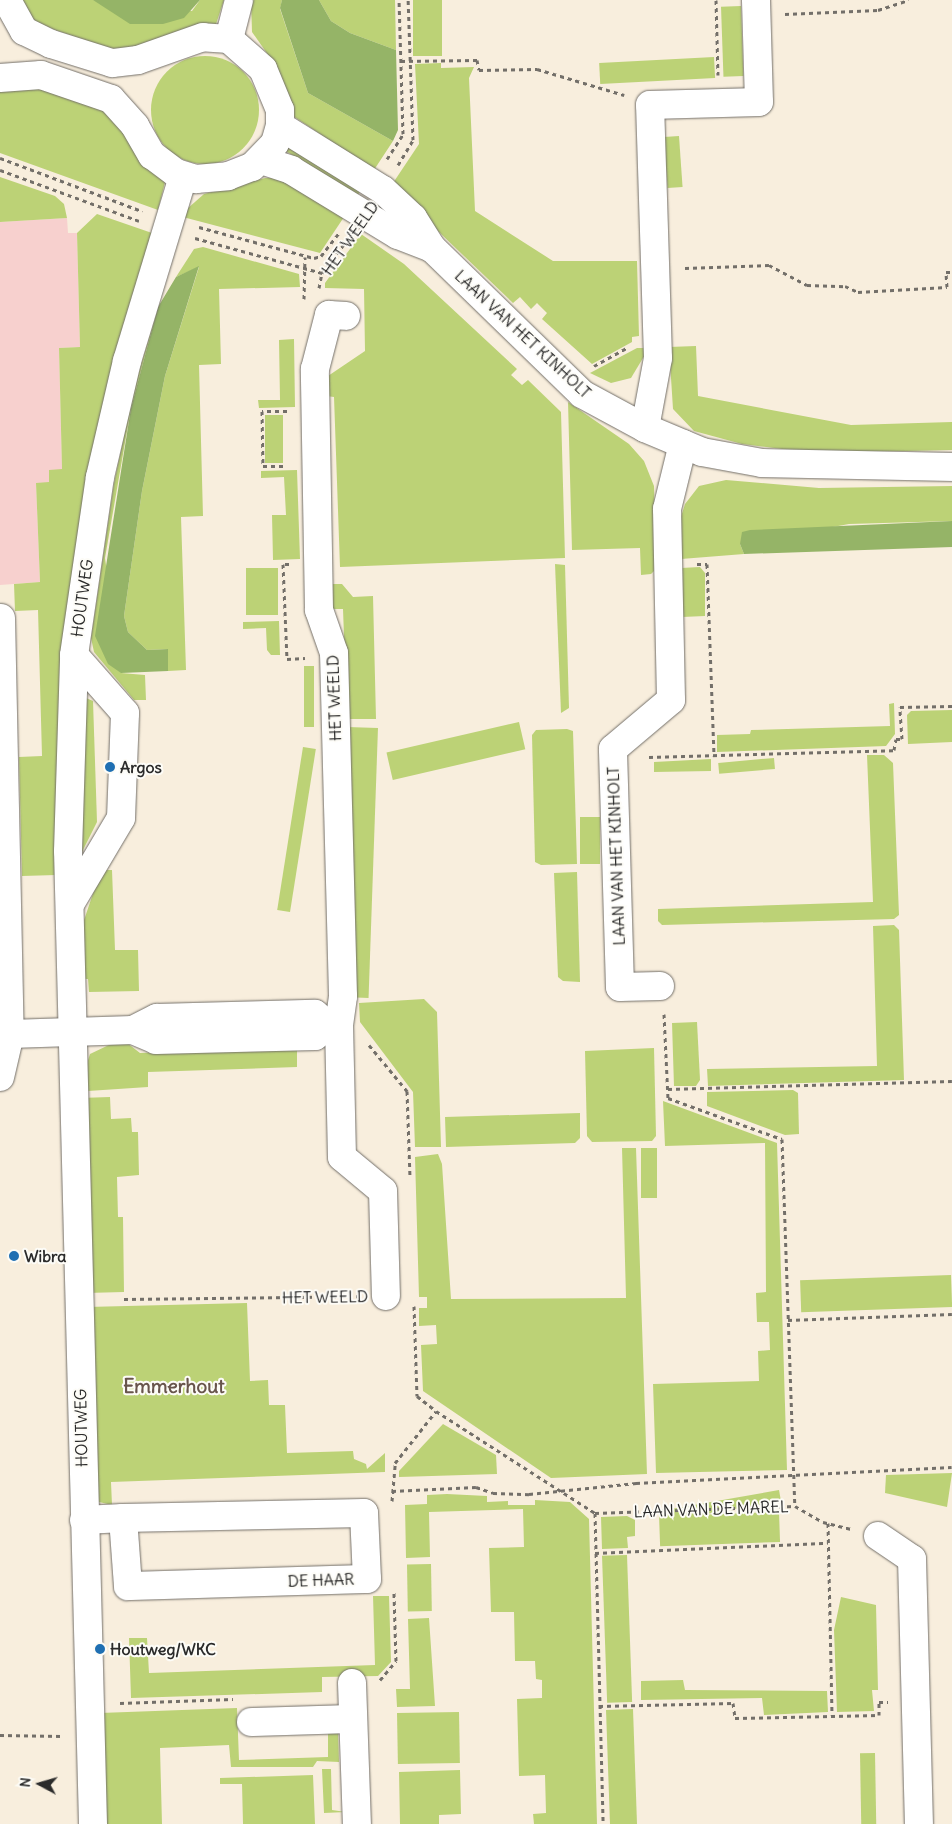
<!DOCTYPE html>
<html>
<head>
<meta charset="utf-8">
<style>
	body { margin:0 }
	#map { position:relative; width:952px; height:1824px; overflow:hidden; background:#f8eedd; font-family:Delius,sans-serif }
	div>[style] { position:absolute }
	.built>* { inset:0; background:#f7d0ce }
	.green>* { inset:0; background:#bcd276; transform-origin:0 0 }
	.round { border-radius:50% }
	.forest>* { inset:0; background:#95b467 }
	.path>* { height:3px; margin-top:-1.5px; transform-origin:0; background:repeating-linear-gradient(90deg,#736f69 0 4px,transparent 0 8px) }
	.roads { filter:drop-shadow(0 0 1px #736f69) drop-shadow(0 0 1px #736f69) }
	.minor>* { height:28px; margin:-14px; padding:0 14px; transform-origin:14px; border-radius:14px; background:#fff }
	.dots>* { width:14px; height:14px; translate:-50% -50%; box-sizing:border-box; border:2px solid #fdfcf7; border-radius:50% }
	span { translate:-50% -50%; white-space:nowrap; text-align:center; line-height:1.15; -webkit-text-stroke:4px #fdfcf7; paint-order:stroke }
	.street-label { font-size:16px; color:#2b2b2b }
	.poi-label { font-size:16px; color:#2b2b2b; font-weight:700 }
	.left { translate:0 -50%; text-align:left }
	.quarter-label { font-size:19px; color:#68554c; font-weight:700 }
	.north { position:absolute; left:15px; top:1759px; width:50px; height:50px; -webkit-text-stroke:4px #fdfcf7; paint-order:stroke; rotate:276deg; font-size:14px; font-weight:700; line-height:20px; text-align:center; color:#2b2b2b }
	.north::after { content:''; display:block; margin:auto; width:18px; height:22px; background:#2b2b2b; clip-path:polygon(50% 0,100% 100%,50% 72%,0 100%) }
</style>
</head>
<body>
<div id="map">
	<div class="built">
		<div style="clip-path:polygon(67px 218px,68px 233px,77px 233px,80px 347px,59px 348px,62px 469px,49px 483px,36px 483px,40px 582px,0 585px,0 222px)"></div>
	</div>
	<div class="green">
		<div style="clip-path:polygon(21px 0,93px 0,192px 11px,200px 0,224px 0,216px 24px,185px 29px,121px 53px,35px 23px)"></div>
		<div style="clip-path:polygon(251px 0,282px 0,280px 9px,308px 93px,393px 141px,374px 170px,293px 116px,271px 59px,252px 32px)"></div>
		<div style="clip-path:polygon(319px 0,395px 0,396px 50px,350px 33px,331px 21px)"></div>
		<div style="left:413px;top:0;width:29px;height:56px"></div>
		<div style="left:741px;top:6px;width:70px;height:20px;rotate:88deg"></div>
		<div class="round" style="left:151px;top:56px;width:108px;height:108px"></div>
		<div style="left:714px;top:57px;width:21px;height:115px;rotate:87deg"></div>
		<div style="clip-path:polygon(441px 63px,441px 68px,474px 67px,469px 78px,475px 211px,553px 261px,637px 261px,639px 336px,632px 337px,632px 342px,592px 364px,542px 319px,547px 313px,537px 303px,531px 309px,520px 297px,513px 303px,391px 186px,419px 144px,415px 64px)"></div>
		<div style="clip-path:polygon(20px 84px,92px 102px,119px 121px,138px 159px,165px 182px,158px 210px,0 153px,0 89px)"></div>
		<div style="left:679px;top:136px;width:51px;height:15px;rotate:86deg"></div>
		<div style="clip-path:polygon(283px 144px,363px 186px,358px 195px,284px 150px)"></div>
		<div style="clip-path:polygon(0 177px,55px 196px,64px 204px,67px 218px,0 222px)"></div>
		<div style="clip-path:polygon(265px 178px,278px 178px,346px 214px,320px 253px,179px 216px,204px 194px)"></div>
		<div style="clip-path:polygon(97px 214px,152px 233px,109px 385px,56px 875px,22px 876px,19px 757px,42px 756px,38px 610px,15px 611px,14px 584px,40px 582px,36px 483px,49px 482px,49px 470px,62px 469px,59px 348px,80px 347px,77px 233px)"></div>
		<div style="clip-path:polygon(361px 234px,404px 264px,517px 369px,511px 375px,522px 385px,528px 380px,561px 412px,565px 558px,340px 567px,334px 397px,326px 396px,328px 376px,365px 351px,364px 289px,325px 288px,325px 283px)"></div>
		<div style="clip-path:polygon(203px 247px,299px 274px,300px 287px,219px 289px,221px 364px,199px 365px,203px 516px,181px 517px,186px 670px,168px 671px,168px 649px,147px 650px,128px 632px,124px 616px,142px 491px,165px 376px,199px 267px,176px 277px,194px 249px)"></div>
		<div style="clip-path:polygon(158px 307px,131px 408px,105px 558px,121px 673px,145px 675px,146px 700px,134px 700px,94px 652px,91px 638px,114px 483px,134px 389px)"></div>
		<div style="clip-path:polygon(294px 339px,295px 407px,259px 408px,258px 400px,280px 400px,279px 340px)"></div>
		<div style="clip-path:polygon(696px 346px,698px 396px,851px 425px,952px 422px,952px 450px,815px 453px,742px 444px,694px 431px,673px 409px,669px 347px)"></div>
		<div style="clip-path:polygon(637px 348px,646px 348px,646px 353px,631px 378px,611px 383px,590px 373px)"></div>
		<div style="clip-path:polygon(568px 402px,629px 444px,644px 461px,654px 486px,656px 569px,651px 574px,641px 575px,640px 548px,572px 550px)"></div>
		<div style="left:265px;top:415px;width:18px;height:48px"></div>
		<div style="clip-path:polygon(297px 470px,300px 559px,273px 560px,272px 515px,286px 515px,284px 477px,261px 478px,261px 471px)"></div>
		<div style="clip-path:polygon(726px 480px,819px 488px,952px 486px,952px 521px,849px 524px,740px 544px,744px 554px,681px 559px,680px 520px,685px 504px,699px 486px)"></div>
		<div style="clip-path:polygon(555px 564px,565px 565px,569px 708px,561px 713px)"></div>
		<div style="clip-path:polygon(700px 567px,705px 573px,705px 616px,682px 617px,681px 568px)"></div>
		<div style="left:246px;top:568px;width:32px;height:47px"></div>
		<div style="clip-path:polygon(332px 584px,342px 584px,353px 597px,373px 596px,376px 719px,347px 719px,343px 609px,333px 609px)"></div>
		<div style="clip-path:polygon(279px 621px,280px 655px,271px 655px,267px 650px,266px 628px,243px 629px,243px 622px)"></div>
		<div style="left:304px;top:666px;width:10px;height:61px"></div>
		<div style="clip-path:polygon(86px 698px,93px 701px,97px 822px,81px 854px)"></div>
		<div style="clip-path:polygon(894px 703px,895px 734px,886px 746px,717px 752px,717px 735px,750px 734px,751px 730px,890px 726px,889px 704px)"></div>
		<div style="clip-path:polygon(952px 710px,952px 742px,908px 744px,907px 715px,911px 711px)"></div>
		<div style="left:519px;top:722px;width:28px;height:136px;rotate:77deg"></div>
		<div style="left:347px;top:727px;width:31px;height:270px;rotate:2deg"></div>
		<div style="clip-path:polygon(567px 729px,573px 731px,577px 864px,541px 865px,535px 862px,532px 735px,536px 730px)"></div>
		<div style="left:303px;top:747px;width:13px;height:165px;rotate:9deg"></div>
		<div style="clip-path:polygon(867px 755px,884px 755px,893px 763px,899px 915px,894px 919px,662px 925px,658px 921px,658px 909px,873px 902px)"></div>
		<div style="left:774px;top:758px;width:11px;height:56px;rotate:85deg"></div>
		<div style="clip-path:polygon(711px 759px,711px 771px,654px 772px,654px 762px)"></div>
		<div style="left:580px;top:817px;width:20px;height:47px"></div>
		<div style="clip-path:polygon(101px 870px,112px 870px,115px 950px,138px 950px,139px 991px,89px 992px,88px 979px,80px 979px,82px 926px)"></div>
		<div style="clip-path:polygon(577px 872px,580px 982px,563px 981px,558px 977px,554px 873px)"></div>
		<div style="clip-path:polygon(894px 925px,899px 930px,904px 1080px,708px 1086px,707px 1069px,877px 1066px,873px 926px)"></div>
		<div style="clip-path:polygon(424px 999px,437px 1012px,441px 1147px,415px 1147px,413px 1092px,360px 1022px,359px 1003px)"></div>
		<div style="clip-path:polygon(697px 1022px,700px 1080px,696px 1086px,674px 1086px,672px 1023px)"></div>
		<div style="clip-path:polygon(127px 1043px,140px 1053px,297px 1048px,297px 1067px,148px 1072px,148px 1087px,88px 1091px,88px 1085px,80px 1085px,90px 1054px,111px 1044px)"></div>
		<div style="clip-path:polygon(654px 1048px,656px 1136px,652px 1141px,592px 1142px,587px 1136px,585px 1051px)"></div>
		<div style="clip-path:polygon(793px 1090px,798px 1093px,799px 1134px,785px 1135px,707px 1106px,707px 1092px)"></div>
		<div style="clip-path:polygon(110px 1097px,111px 1119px,131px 1118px,132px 1132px,138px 1132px,139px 1175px,117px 1177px,118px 1217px,123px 1217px,124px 1292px,86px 1293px,80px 1098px)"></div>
		<div style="clip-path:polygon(663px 1101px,777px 1143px,787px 1470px,656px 1473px,653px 1384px,759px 1381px,758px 1351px,770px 1350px,769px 1322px,757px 1322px,756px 1293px,766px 1292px,765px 1143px,665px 1146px)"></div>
		<div style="clip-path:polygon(580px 1113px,580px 1138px,575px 1143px,446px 1147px,445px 1117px)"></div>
		<div style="clip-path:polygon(622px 1148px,636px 1148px,647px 1474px,551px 1478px,423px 1391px,421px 1345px,437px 1344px,436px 1325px,419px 1326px,419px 1308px,427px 1308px,427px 1297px,419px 1297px,415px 1157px,438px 1154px,442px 1164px,451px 1299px,626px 1298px)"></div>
		<div style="left:641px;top:1148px;width:16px;height:50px"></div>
		<div style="left:951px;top:1275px;width:32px;height:151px;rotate:88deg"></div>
		<div style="clip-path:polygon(247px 1303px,250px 1381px,268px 1380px,269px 1405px,285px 1405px,287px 1453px,353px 1451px,354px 1459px,366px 1464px,367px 1469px,385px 1453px,385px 1472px,111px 1482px,112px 1505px,99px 1502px,95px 1498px,87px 1307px)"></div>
		<div style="clip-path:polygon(443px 1424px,496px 1455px,497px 1474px,399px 1477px,399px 1471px)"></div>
		<div style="clip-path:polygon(952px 1473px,947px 1507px,885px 1493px,886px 1475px)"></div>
		<div style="left:779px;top:1490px;width:11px;height:120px;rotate:80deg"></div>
		<div style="clip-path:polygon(447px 1494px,487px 1496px,487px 1502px,508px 1501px,508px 1505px,535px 1505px,535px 1500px,570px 1502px,589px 1519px,597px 1824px,534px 1824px,533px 1814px,546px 1813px,545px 1775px,519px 1776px,517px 1699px,542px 1698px,542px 1680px,536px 1679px,535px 1661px,515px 1661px,514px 1612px,491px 1612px,489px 1548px,524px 1547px,523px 1509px,429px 1512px,430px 1557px,406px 1558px,405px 1505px,427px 1504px,427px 1495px)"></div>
		<div style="left:779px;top:1512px;width:30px;height:120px;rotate:88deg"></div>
		<div style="clip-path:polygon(627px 1516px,635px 1520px,635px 1536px,627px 1537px,628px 1548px,602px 1549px,601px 1517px)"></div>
		<div style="left:627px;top:1555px;width:147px;height:25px;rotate:88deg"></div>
		<div style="left:431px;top:1564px;width:47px;height:24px;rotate:89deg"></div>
		<div style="clip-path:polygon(373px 1596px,389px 1596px,391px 1662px,378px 1676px,322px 1677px,322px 1692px,131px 1698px,129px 1638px,147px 1638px,149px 1673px,375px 1665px)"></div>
		<div style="clip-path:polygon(841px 1597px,876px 1605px,878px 1690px,872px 1690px,874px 1711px,837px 1712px,834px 1630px)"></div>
		<div style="clip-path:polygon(429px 1618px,435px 1706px,397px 1707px,396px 1689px,410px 1689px,408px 1619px)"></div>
		<div style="clip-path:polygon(683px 1680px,685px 1690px,827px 1691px,828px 1712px,764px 1715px,762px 1698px,641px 1700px,641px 1681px)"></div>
		<div style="clip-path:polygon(237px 1708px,239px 1760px,328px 1757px,328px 1733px,338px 1732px,339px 1762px,317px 1761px,313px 1767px,231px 1767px,229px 1745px,160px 1748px,162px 1824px,103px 1824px,100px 1713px)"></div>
		<div style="left:633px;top:1709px;width:115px;height:27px;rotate:88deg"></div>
		<div style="left:459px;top:1712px;width:51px;height:62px;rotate:89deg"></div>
		<div style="left:875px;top:1753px;width:71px;height:15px;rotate:89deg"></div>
		<div style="clip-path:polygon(322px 1769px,331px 1769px,332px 1810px,346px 1812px,324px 1813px)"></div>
		<div style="clip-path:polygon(460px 1770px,461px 1814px,439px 1815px,439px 1824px,400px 1824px,399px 1772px)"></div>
		<div style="clip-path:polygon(313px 1775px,315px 1824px,243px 1824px,242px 1784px,220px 1784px,220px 1778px)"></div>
	</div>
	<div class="forest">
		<div style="clip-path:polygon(93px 0,200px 0,184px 18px,163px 24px,130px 24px)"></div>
		<div style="clip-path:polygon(282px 0,319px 0,331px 21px,350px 33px,396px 50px,398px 130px,393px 141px,308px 93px,280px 8px)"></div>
		<div style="clip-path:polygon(199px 266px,165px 376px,142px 491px,124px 616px,128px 632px,147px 650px,168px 649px,168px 671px,121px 673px,108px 664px,95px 636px,131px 408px,158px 307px,176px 277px)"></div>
		<div style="clip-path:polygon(952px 521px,952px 547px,744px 554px,740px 544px,742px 532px,750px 530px)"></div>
	</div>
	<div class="path">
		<div style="left:716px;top:0;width:75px;rotate:88.5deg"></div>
		<div style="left:785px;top:14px;width:93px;rotate:-2.5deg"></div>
		<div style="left:878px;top:10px;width:32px;rotate:-18deg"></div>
		<div style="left:401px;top:61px;width:76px;rotate:-0.8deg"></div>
		<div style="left:477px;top:60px;width:10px;rotate:79deg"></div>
		<div style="left:479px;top:70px;width:58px;rotate:-1deg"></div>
		<div style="left:537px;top:69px;width:91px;rotate:16.6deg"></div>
		<div style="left:0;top:158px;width:152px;rotate:20.5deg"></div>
		<div style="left:387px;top:159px;width:30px;rotate:-57deg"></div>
		<div style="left:403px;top:134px;width:134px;rotate:-91.7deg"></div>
		<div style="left:398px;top:165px;width:29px;rotate:-59deg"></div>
		<div style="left:413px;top:140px;width:140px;rotate:-92deg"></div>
		<div style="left:0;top:170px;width:148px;rotate:20.1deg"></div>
		<div style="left:199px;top:227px;width:119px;rotate:15.1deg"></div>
		<div style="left:314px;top:258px;width:7px;rotate:-16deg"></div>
		<div style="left:321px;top:256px;width:29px;rotate:-52deg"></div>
		<div style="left:195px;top:238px;width:132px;rotate:15.4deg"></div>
		<div style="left:685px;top:268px;width:84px;rotate:-2deg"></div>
		<div style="left:769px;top:265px;width:43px;rotate:27.8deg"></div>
		<div style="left:807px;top:285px;width:38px;rotate:2deg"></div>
		<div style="left:845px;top:286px;width:14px;rotate:25deg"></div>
		<div style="left:858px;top:292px;width:89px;rotate:-3.2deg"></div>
		<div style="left:947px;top:287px;width:15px;rotate:-94deg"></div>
		<div style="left:946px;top:272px;width:6px"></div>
		<div style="left:319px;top:288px;width:15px;rotate:-79deg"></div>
		<div style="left:322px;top:273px;width:43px;rotate:-52.6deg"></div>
		<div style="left:304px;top:299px;width:42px;rotate:-88.6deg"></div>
		<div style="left:594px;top:366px;width:39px;rotate:-29deg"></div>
		<div style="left:287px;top:411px;width:25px;rotate:180deg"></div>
		<div style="left:262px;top:411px;width:55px;rotate:89deg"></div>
		<div style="left:263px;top:466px;width:24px"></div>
		<div style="left:289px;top:564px;width:6px;rotate:180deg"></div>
		<div style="left:283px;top:564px;width:95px;rotate:87.6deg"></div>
		<div style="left:287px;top:659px;width:18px;rotate:-3deg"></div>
		<div style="left:697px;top:564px;width:10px"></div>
		<div style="left:707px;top:564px;width:192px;rotate:87.9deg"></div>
		<div style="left:649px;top:757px;width:245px;rotate:-1.6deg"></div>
		<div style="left:894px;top:750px;width:11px;rotate:-80deg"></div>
		<div style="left:896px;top:739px;width:6px"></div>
		<div style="left:902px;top:739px;width:32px;rotate:-94deg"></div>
		<div style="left:900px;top:707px;width:52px;rotate:-1.1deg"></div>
		<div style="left:664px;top:1014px;width:84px;rotate:87.3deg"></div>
		<div style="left:668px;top:1098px;width:121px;rotate:19.8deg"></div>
		<div style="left:782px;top:1139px;width:367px;rotate:88deg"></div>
		<div style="left:369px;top:1045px;width:60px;rotate:50.4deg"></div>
		<div style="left:407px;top:1091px;width:87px;rotate:88deg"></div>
		<div style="left:668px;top:1089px;width:284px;rotate:-1.6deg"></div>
		<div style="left:124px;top:1299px;width:234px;rotate:-0.7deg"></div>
		<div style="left:414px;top:1306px;width:90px;rotate:88.1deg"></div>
		<div style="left:417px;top:1396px;width:24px;rotate:38deg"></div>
		<div style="left:788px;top:1320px;width:164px;rotate:-2.1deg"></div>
		<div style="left:392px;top:1491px;width:84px;rotate:-2.7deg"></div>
		<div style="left:476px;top:1487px;width:18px;rotate:19deg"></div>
		<div style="left:493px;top:1493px;width:36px;rotate:2deg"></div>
		<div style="left:529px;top:1494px;width:108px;rotate:-5.9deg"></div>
		<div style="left:636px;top:1483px;width:316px;rotate:-2.9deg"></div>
		<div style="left:392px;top:1501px;width:38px;rotate:-85deg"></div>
		<div style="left:395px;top:1463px;width:66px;rotate:-51.7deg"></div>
		<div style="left:436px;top:1411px;width:189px;rotate:32.7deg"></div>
		<div style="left:595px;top:1513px;width:311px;rotate:88.5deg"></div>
		<div style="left:595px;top:1513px;width:200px;rotate:-2deg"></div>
		<div style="left:795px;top:1506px;width:32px;rotate:30deg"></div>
		<div style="left:823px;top:1522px;width:29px;rotate:14deg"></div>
		<div style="left:828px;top:1523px;width:192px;rotate:88.8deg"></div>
		<div style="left:595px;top:1553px;width:233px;rotate:-2.5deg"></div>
		<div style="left:380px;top:1680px;width:25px;rotate:-50deg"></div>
		<div style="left:396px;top:1661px;width:69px;rotate:-91.7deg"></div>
		<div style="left:120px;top:1703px;width:113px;rotate:-2deg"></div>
		<div style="left:599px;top:1706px;width:134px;rotate:-1.3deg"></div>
		<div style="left:733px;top:1703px;width:15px;rotate:82deg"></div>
		<div style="left:735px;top:1718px;width:144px;rotate:-1.2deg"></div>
		<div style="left:879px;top:1715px;width:13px;rotate:-90deg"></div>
		<div style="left:879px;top:1702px;width:9px"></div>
		<div style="left:0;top:1735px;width:62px;rotate:0.9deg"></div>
	</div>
	<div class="roads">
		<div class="minor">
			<div style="left:229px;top:39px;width:40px;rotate:-75.6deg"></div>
			<div style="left:0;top:78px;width:41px;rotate:-4.2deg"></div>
			<div style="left:41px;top:75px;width:74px;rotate:18.9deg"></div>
			<div style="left:111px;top:99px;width:36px;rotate:48deg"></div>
			<div style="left:135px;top:126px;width:34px;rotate:60deg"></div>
			<div style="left:152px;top:155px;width:30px;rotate:37deg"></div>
			<div style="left:176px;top:173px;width:21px;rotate:17deg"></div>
			<div style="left:196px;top:179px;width:32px;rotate:-5deg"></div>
			<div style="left:228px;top:176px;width:26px;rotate:-21deg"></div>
			<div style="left:252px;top:167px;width:33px;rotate:-46deg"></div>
			<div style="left:275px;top:143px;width:18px;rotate:-74deg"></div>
			<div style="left:280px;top:126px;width:16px;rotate:-90deg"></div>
			<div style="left:280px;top:110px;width:44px;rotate:-112.5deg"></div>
			<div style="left:263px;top:69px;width:45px;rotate:-138.6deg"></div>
			<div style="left:229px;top:39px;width:26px;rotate:-176deg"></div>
			<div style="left:203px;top:37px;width:69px;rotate:160.5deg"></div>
			<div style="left:138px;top:60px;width:26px;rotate:173deg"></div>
			<div style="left:112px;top:63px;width:64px;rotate:-162.7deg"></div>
			<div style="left:51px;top:44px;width:30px;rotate:-154deg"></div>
			<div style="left:24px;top:31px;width:35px;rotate:-119deg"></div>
			<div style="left:280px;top:126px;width:121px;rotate:31.9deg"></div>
			<div style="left:383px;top:190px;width:41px;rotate:43deg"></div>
			<div style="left:413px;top:218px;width:36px;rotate:58deg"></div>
			<div style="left:432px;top:248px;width:209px;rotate:44.2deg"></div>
			<div style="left:582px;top:394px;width:72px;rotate:28.4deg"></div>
			<div style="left:645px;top:428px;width:62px;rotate:22.8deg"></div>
			<div style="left:702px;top:452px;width:61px;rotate:10.4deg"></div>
			<div style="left:762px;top:463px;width:190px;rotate:1.2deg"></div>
			<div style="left:261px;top:160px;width:32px;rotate:18deg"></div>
			<div style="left:291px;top:170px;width:125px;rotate:31.3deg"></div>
			<div style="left:398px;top:235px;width:36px;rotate:21deg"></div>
			<div style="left:645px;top:428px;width:71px;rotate:-79.5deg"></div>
			<div style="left:658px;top:358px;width:253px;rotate:-91.8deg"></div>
			<div style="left:650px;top:105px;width:109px;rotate:-1.6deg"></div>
			<div style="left:759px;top:102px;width:102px;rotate:-91.7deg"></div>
			<div style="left:1px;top:618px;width:416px;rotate:88.8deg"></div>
			<div style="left:70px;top:904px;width:100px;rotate:-59.3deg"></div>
			<div style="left:121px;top:818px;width:105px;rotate:-87.8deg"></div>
			<div style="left:125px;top:713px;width:77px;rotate:-131.3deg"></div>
			<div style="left:660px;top:986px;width:40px;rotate:178.6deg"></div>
			<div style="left:620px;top:987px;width:238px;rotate:-91.7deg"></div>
			<div style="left:613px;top:749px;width:76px;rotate:-40.2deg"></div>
			<div style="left:671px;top:700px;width:191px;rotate:-91.2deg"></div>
			<div style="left:667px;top:509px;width:67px;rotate:-76.2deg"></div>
			<div style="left:339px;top:1025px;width:29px;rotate:-82deg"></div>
			<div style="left:343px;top:996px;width:343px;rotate:-91.5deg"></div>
			<div style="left:334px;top:653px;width:46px;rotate:-109.2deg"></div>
			<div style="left:319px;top:610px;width:241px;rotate:-91deg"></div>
			<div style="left:315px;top:369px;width:56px;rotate:-75.5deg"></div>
			<div style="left:329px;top:315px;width:17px;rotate:3deg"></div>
			<div style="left:133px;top:1030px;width:27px;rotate:-27deg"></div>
			<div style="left:157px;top:1018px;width:158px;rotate:-1.5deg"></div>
			<div style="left:315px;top:1014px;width:17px;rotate:40deg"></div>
			<div style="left:0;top:1077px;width:44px;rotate:-76.9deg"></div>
			<div style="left:10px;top:1034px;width:123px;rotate:-1.9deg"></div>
			<div style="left:133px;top:1030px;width:25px;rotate:23deg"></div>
			<div style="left:156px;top:1040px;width:159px;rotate:-1.4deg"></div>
			<div style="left:315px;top:1036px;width:17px;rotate:-40deg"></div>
			<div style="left:328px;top:1025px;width:11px"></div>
			<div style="left:339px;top:1025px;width:132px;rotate:88.7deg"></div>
			<div style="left:342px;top:1157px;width:53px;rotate:39.7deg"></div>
			<div style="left:383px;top:1191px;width:105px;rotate:88.4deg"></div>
			<div style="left:84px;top:1520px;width:39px;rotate:-3deg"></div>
			<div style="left:123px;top:1518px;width:241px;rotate:-1.2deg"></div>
			<div style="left:364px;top:1513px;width:66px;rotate:87.4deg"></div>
			<div style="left:367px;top:1579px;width:239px;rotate:178.3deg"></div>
			<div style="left:128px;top:1586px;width:68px;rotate:-94.2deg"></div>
			<div style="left:878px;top:1536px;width:41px;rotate:34.1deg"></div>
			<div style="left:912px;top:1559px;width:265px;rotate:88.5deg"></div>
			<div style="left:352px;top:1683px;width:141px;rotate:88deg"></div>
			<div style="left:251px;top:1722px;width:102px;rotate:-1.7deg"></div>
			<div style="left:93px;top:1824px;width:973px;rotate:-91.47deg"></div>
			<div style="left:68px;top:851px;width:196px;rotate:-88.2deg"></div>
			<div style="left:74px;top:655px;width:180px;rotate:-81.7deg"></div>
			<div style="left:100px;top:477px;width:119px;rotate:-76.9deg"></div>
			<div style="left:127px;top:361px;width:192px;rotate:-73.1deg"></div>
		</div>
	</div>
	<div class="dots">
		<div style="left:110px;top:767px;background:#1f6fb2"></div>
		<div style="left:14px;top:1256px;background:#1f6fb2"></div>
		<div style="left:100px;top:1649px;background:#1f6fb2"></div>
	</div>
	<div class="street-label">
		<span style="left:350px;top:238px;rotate:-55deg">HET WEELD</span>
		<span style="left:523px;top:334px;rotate:43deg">LAAN VAN HET KINHOLT</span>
		<span style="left:82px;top:598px;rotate:-82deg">HOUTWEG</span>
		<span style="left:334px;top:698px;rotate:-92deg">HET WEELD</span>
		<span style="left:616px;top:856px;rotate:-92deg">LAAN VAN HET KINHOLT</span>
		<span style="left:325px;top:1297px;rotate:-1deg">HET WEELD</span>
		<span style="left:81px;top:1428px;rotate:-91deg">HOUTWEG</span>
		<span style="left:711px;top:1509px;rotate:-2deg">LAAN VAN DE MAREL</span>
		<span style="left:321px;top:1580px;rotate:-2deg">DE HAAR</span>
	</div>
	<div class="poi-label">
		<span class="left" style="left:120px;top:767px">Argos</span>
		<span class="left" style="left:24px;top:1256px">Wibra</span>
		<span class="left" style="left:110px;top:1649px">Houtweg/WKC</span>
	</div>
	<div class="quarter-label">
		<span style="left:174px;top:1387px">Emmerhout</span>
	</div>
	<div class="north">N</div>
</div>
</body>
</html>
